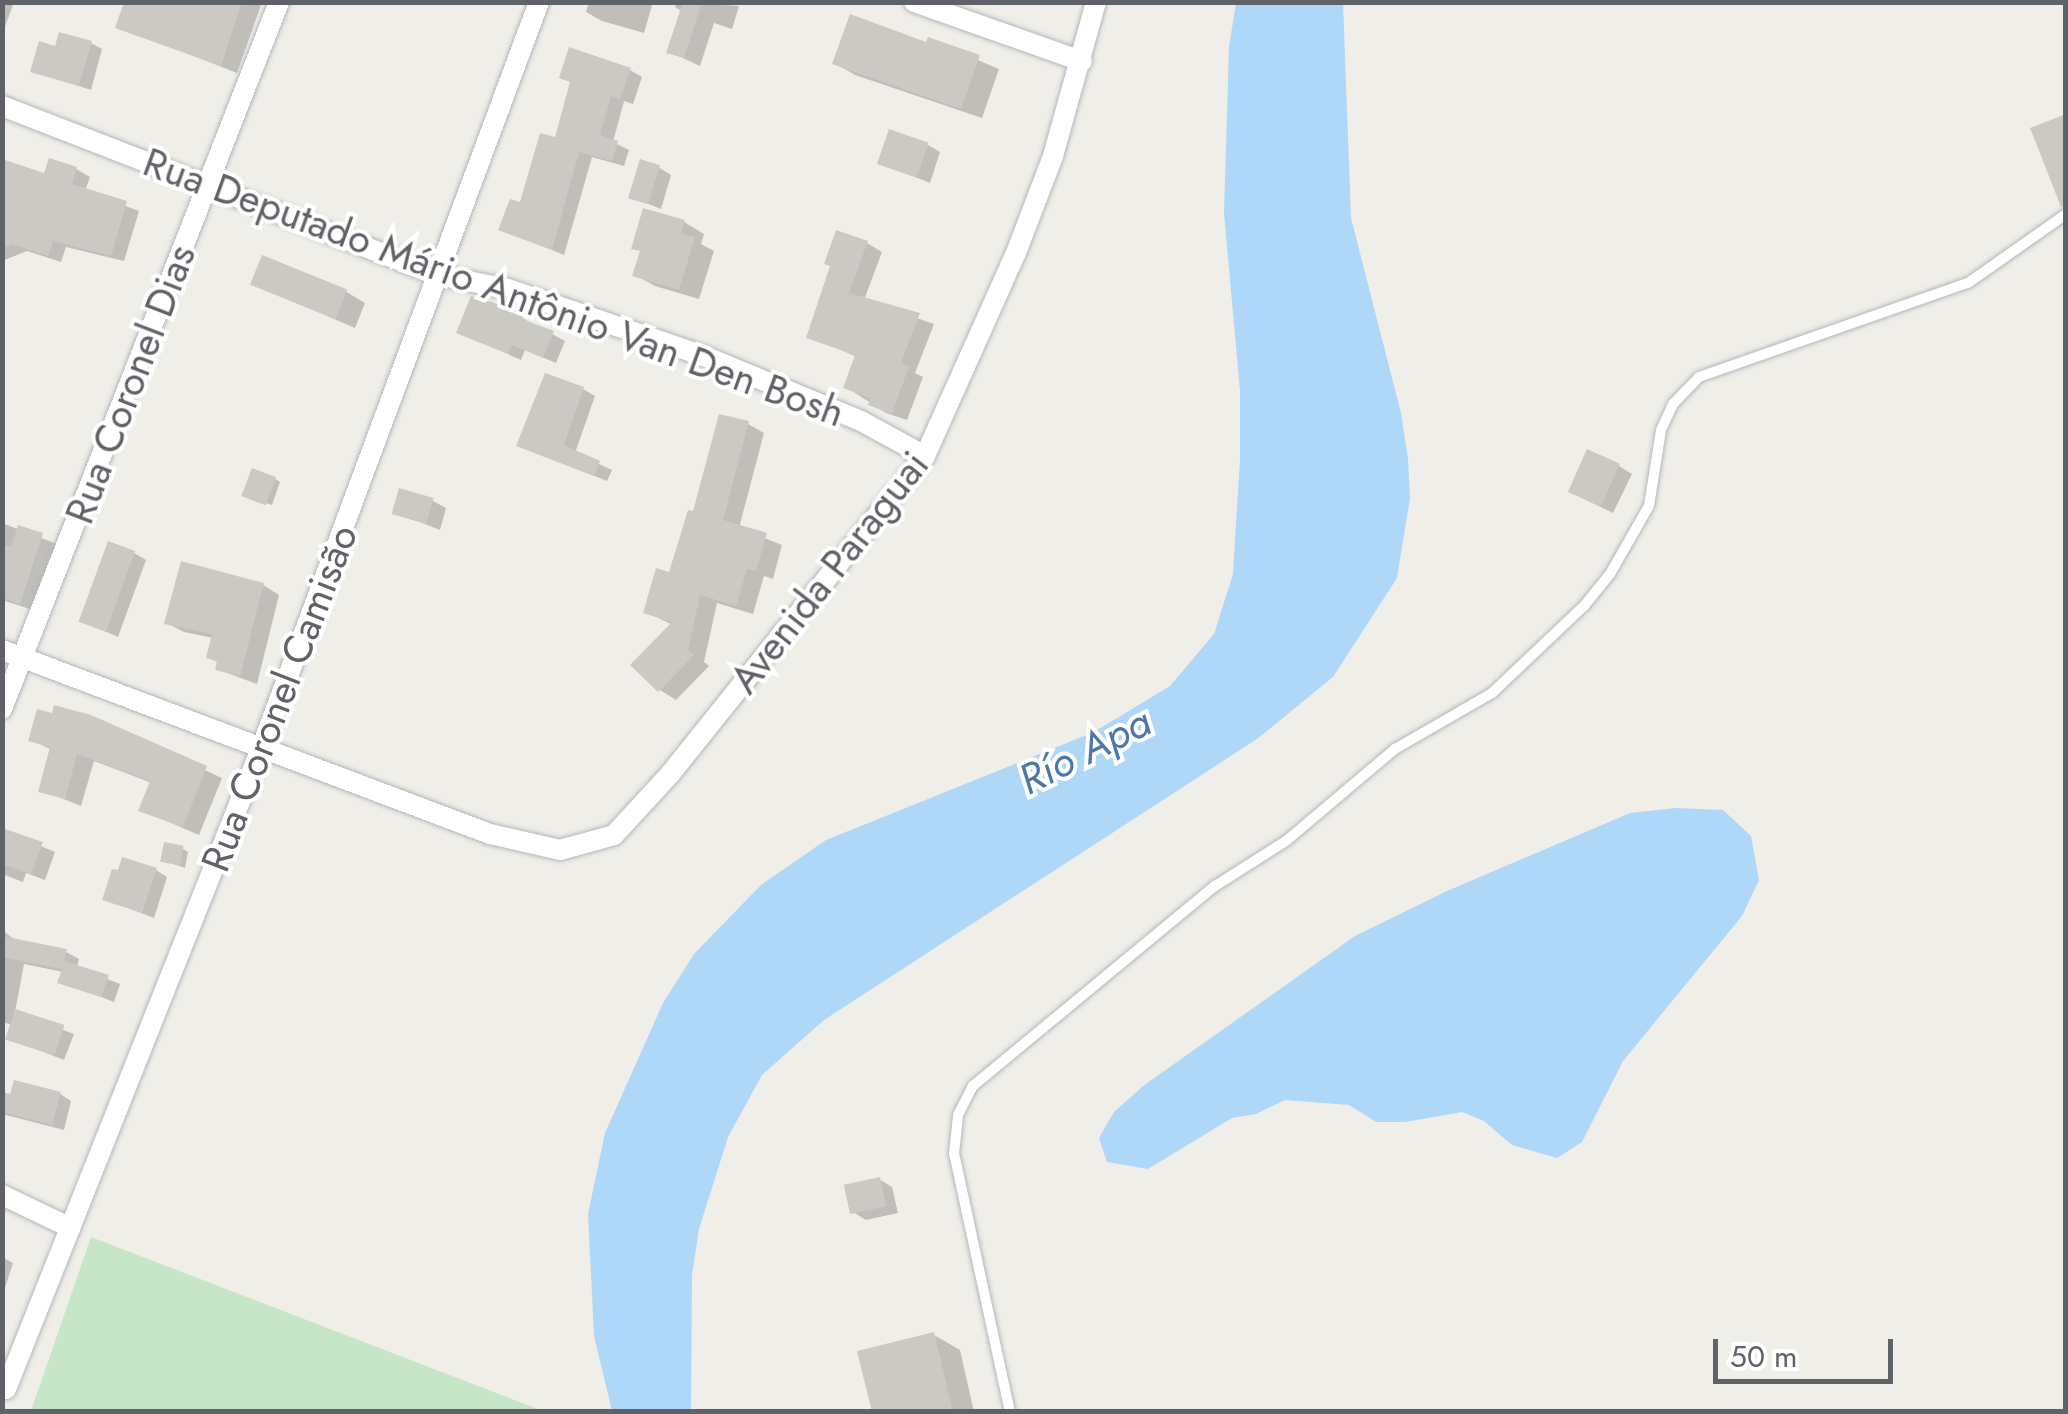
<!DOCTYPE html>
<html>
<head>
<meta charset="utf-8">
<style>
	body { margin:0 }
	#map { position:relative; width:2068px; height:1414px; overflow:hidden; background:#f0eee8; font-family:Jost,sans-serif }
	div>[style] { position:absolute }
	.green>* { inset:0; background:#c7e5c7 }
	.water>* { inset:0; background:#afd7f8 }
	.shadow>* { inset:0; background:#0003 }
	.building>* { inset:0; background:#cbc9c4; transform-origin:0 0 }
	.roads { filter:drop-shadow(0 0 2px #b5b7bb) drop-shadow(0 0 2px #b5b7bb) }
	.lane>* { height:10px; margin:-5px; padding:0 5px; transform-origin:5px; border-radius:5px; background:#fff }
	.street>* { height:20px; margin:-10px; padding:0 10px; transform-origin:10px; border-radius:10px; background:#fff }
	span { translate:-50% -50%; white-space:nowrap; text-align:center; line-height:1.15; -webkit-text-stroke:8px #fff; paint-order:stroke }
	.street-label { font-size:40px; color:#5f6266 }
	.water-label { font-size:42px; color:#4c78a9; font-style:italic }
	.frame { position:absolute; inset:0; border:5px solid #5f6266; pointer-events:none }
	.scale { position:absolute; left:1713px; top:1339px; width:180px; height:45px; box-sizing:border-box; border:5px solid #5f6266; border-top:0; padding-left:12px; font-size:30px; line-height:35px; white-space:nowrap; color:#5f6266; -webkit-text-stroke:8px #fff; paint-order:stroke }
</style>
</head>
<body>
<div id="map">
	<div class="green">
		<div style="clip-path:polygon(91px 1237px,543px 1411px,31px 1411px)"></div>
	</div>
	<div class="water">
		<div style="clip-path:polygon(1236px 3px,1343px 3px,1351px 218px,1401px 413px,1408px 459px,1410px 498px,1397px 578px,1333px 677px,1257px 739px,824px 1020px,762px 1075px,728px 1137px,699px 1229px,692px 1275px,691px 1411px,612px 1411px,594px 1336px,588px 1214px,605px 1133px,663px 1003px,694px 954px,761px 885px,826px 840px,1094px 732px,1170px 686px,1214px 634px,1233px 574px,1240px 459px,1240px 391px,1224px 213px,1229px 47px)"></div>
		<div style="clip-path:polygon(1676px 808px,1723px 810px,1751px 836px,1759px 880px,1742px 916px,1623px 1061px,1582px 1142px,1557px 1158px,1512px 1145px,1484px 1121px,1462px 1112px,1405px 1122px,1376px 1122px,1349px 1105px,1285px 1100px,1256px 1114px,1232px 1118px,1148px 1169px,1107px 1162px,1099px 1138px,1114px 1112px,1143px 1086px,1355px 936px,1447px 891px,1630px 813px)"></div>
	</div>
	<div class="shadow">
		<div style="clip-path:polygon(2px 2px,14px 2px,2px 35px)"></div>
		<div style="clip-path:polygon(191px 2px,262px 2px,237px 73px,118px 26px)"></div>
		<div style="clip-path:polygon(589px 2px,653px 2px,644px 33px,602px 21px,586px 12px)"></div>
		<div style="clip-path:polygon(676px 2px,739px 6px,732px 29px,714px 23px,700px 66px,670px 52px,683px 12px,675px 7px)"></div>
		<div style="clip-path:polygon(930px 40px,999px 69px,982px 118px,855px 75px,835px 63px,928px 45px)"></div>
		<div style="clip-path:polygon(91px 43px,102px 49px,91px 90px,33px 71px,57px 49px)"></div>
		<div style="clip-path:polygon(630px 70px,642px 77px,633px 104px,624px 101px,613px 142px,629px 150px,624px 166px,592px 157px,564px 255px,501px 229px,521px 206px,556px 140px)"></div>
		<div style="clip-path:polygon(928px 145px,940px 152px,930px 183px,881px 163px)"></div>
		<div style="clip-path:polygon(2px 161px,46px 176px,76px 169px,90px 177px,85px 191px,139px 211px,124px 261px,66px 247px,61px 262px,27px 251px,2px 261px)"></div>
		<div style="clip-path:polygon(658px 167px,671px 175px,661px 209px,631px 197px)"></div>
		<div style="clip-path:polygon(684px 222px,704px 234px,701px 244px,714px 251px,699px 299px,655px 286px,635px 275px)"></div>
		<div style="clip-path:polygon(867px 243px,882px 252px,864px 300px,934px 324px,915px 373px,923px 377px,907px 420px,886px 413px,846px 387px,857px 357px,809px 336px)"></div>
		<div style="clip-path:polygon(253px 284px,345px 291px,365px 303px,355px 328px)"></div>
		<div style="clip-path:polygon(472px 298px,492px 302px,565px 341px,556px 363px,525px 350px,521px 360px,459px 332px)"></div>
		<div style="clip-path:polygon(583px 389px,595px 396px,575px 453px,612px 470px,607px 481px,519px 445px)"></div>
		<div style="clip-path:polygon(748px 424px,764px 433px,739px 528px,782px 545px,773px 579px,764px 576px,753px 614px,717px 603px,704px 662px,709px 666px,676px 700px,660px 690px,673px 625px,646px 612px,670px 575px,695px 514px)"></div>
		<div style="clip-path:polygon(1619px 466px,1632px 474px,1613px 513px,1582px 498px)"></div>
		<div style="clip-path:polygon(275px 479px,280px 482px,272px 505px,251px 498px)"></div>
		<div style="clip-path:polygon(433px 501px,446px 508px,440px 530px,394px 512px)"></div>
		<div style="clip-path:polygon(2px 523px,57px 544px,36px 611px,2px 600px)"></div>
		<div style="clip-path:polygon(134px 553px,146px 560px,118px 637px,81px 621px)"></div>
		<div style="clip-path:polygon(263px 585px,279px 595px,257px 684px,217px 669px,219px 663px,208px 657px,213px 638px,184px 632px,167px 623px)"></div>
		<div style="clip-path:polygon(90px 717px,222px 778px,199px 835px,141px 810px,152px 783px,94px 761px,81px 806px,41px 790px,52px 750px,31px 740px)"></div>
		<div style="clip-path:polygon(2px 830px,55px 852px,45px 880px,26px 873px,23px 882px,2px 874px)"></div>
		<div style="clip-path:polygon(183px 849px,188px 852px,185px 868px,162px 860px)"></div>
		<div style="clip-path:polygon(156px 870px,167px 877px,154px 918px,105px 899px)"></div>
		<div style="clip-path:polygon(2px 930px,18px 942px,66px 952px,79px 959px,77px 967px,120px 984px,114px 1002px,60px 981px,63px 972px,24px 964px,15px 1012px,74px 1034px,64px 1060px,8px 1038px,13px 1025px,2px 1022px)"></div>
		<div style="clip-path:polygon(60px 1094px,71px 1101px,64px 1130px,2px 1114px,2px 1095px)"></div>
		<div style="clip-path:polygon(879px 1179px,892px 1187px,898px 1213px,866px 1220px,853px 1212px)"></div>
		<div style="clip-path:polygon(2px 1257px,13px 1263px,3px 1294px,2px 1294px)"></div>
		<div style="clip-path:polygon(934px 1335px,960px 1350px,974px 1412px,874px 1412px)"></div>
	</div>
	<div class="building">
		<div style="clip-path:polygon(124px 2px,242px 2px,221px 66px,115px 28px)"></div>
		<div style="clip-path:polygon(683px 2px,702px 2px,684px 58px,666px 53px)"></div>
		<div style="clip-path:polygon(850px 14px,926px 42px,928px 37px,980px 55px,961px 109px,832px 64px)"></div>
		<div style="clip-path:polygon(59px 32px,92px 41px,79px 86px,30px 72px,39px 41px,55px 46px)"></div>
		<div style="clip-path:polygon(569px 47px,631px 68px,620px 99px,611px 96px,600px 135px,618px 141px,612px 161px,579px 152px,552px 250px,498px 230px,510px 199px,520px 202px,540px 133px,555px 137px,570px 82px,559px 78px)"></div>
		<div style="clip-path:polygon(2066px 114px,2066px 205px,2061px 207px,2030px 128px)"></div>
		<div style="left:889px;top:129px;width:42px;height:37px;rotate:19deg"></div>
		<div style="clip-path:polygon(49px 158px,77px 167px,72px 184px,127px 201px,111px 256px,53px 241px,48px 256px,12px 244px,2px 249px,2px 159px,44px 173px)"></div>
		<div style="left:640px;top:159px;width:21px;height:41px;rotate:17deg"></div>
		<div style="clip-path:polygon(643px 208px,685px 220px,681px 234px,695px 237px,679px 290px,632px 276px,640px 251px,631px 249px)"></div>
		<div style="clip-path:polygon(836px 230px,868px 241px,849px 293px,920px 313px,901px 363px,909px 366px,892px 414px,868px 405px,870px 398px,843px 388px,855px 355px,806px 338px,830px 266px,824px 264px)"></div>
		<div style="left:262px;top:255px;width:92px;height:32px;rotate:22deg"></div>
		<div style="clip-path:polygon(471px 296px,525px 313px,522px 319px,554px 331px,543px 358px,512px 345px,508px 354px,456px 333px)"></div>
		<div style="clip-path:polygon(545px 373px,584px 387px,564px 445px,600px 461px,594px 476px,516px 446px)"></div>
		<div style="clip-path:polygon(719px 414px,749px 421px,723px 520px,767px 533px,756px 571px,747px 569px,736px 606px,700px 595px,688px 650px,694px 655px,658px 692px,630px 665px,672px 622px,643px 613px,656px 568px,669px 572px,688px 510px,693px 511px)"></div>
		<div style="left:1587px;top:449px;width:36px;height:47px;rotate:24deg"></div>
		<div style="left:252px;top:468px;width:26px;height:30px;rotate:21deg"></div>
		<div style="left:399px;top:488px;width:36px;height:27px;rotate:16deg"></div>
		<div style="clip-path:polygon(18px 525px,43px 533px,20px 604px,2px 598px,2px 544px,11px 547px)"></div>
		<div style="left:108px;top:541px;width:29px;height:86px;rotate:20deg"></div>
		<div style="clip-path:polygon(181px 561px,264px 583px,240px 676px,215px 670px,217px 661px,206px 658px,212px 634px,164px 624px)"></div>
		<div style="clip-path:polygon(54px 705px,91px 715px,207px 766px,183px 827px,138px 811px,150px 781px,77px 754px,65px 799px,38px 792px,50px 747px,28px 741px,37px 709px,52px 713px)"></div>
		<div style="clip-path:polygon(2px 828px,43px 842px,31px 874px,2px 864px)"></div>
		<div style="left:164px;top:842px;width:20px;height:20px;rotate:11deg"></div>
		<div style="clip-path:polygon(122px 857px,157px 868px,142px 913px,102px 900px,112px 869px,118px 870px)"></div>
		<div style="clip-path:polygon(2px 936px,67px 949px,64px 961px,109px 975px,101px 997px,57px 983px,62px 969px,2px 957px)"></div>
		<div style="left:15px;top:1009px;width:52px;height:32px;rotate:18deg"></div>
		<div style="clip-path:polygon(14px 1080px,61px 1092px,52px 1125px,2px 1112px,2px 1092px,10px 1094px)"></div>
		<div style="left:880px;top:1177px;width:30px;height:37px;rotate:78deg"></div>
		<div style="clip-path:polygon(934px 1332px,953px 1412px,872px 1412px,857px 1351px)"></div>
	</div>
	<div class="roads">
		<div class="lane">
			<div style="left:1010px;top:1412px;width:264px;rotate:-102.2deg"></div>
			<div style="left:954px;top:1154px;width:39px;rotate:-84deg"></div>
			<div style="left:958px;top:1115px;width:33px;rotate:-63deg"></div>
			<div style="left:973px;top:1086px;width:314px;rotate:-39.6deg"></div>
			<div style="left:1215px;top:886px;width:84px;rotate:-32.4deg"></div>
			<div style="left:1286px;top:841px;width:143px;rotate:-40.2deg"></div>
			<div style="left:1395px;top:749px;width:112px;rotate:-30deg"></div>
			<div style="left:1492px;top:693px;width:127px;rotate:-43.4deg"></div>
			<div style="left:1584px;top:606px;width:41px;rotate:-50.9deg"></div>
			<div style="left:1610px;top:574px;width:78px;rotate:-60.2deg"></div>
			<div style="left:1649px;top:506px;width:77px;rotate:-81deg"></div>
			<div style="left:1661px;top:430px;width:29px;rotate:-65deg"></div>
			<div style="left:1673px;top:404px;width:37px;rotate:-46deg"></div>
			<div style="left:1699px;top:377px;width:285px;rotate:-19.3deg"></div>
			<div style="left:1968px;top:283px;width:120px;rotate:-35.1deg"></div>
		</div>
		<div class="street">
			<div style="left:914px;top:2px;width:178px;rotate:19.4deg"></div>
			<div style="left:2px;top:106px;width:468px;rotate:21.2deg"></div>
			<div style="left:438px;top:275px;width:71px;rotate:11.3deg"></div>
			<div style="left:508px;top:289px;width:207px;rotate:18.9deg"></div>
			<div style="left:704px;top:356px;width:170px;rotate:22.5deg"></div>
			<div style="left:861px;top:421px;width:73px;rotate:28.7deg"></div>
			<div style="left:2px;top:650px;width:522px;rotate:20.66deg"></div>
			<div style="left:490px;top:834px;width:72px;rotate:12.9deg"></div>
			<div style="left:560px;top:850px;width:56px;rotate:-15.5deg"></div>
			<div style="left:614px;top:835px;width:84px;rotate:-47.4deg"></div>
			<div style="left:671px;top:773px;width:406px;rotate:-51.3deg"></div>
			<div style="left:925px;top:456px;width:222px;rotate:-65.9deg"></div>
			<div style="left:1016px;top:253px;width:104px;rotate:-69.1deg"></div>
			<div style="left:1053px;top:156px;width:160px;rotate:-74.4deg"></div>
			<div style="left:2px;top:709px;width:759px;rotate:-68.6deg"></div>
			<div style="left:2px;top:1195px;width:76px;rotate:25.6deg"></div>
			<div style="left:6px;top:1389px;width:692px;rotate:-68.29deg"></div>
			<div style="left:262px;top:746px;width:794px;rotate:-69.58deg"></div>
		</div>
	</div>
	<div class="street-label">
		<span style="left:494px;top:287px;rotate:20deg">Rua Deputado Mário Antônio Van Den Bosh</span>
		<span style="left:130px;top:384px;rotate:-69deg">Rua Coronel Dias</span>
		<span style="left:829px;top:572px;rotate:-52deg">Avenida Paraguai</span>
		<span style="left:279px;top:698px;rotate:-69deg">Rua Coronel Camisão</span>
	</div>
	<div class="water-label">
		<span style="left:1085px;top:751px;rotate:-27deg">Río Apa</span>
	</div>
	<div class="frame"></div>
	<div class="scale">50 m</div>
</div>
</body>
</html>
